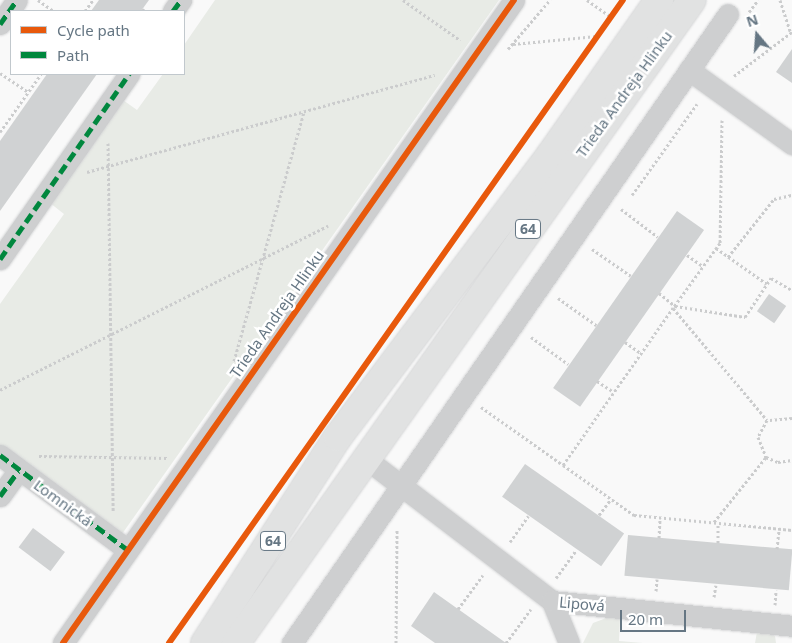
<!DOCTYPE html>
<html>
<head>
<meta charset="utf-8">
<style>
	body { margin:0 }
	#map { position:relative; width:792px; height:643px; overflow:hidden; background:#f9f9f9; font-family:"Noto Sans",sans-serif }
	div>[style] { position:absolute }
	.green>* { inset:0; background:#e8ebe6 }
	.building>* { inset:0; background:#d0d2d3; transform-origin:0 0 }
	.path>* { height:3px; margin-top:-1.5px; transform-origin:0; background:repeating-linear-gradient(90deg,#cbcccd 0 2.5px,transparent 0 5px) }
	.roads { filter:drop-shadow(0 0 1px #d5d6d7) drop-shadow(0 0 1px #d5d6d7) }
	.street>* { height:21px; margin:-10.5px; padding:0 10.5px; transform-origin:10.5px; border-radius:10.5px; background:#cecfd0 }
	.primary>* { height:28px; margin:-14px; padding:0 14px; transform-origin:14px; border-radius:14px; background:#e1e2e2 }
	.quiet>* { height:5px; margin-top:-2.5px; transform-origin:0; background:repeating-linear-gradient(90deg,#00873e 0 10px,transparent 0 15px) }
	.cycleway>* { height:6px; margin:-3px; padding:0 3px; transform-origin:3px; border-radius:3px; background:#e8590c }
	span { translate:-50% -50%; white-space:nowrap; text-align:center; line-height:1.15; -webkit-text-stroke:5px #fff; paint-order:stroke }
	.shield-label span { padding:1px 4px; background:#fff; border:1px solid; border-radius:4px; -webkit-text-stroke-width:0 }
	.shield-label { font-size:14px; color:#657683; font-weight:700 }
	.street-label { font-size:15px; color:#657683 }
	.legend { position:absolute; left:10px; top:10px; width:175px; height:65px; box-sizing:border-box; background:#fff; border:1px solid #c1c8cd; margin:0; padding:6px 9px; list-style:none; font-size:15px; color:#657683 }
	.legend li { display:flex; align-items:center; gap:10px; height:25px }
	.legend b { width:25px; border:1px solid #c1c8cd }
	.north { position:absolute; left:732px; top:10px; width:50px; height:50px; -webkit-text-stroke:4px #fff; paint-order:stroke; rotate:342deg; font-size:14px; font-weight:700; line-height:20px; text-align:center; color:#657683 }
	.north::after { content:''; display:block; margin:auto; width:18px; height:22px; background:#657683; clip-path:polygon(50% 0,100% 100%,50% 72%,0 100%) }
	.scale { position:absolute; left:620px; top:610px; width:66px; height:22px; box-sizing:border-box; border:2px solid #657683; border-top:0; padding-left:6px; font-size:15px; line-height:18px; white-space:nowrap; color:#657683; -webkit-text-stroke:4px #fff; paint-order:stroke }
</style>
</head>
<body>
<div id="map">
	<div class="green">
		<div style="clip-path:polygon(215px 0,499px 0,122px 534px,0 446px,0 304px,64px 214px,50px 203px,123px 100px,137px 110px,163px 74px,184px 74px,184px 45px)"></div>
		<div style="clip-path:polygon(609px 617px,620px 619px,619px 641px,643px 643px,583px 643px,593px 623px)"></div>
		<div style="clip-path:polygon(766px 630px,775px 636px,776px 643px,755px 643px,757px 632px)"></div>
	</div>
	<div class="building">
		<div style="clip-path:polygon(99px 0,149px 0,141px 11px,91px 11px)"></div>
		<div style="clip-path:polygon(792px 49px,792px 83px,776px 72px)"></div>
		<div style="clip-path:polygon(47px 74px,97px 74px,0 211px,0 141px)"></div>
		<div style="left:677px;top:211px;width:33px;height:216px;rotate:35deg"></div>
		<div style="left:769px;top:294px;width:21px;height:21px;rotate:35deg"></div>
		<div style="left:525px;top:464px;width:121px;height:40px;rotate:35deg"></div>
		<div style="left:33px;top:528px;width:40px;height:24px;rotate:37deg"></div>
		<div style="left:628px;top:535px;width:165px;height:41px;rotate:5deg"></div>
		<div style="clip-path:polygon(434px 592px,506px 643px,435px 643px,411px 626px)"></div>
	</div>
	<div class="path">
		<div style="left:38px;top:0;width:19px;rotate:35deg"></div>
		<div style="left:403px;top:0;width:70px;rotate:35.1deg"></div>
		<div style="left:587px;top:0;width:29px;rotate:35deg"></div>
		<div style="left:780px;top:0;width:35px;rotate:72deg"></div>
		<div style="left:142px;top:9px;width:4px;rotate:34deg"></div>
		<div style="left:85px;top:11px;width:14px;rotate:-54deg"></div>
		<div style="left:749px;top:12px;width:15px;rotate:-53deg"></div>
		<div style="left:513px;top:44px;width:84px;rotate:-5.4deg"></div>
		<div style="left:508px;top:49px;width:65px;rotate:-49.4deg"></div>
		<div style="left:0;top:73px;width:34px;rotate:34deg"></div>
		<div style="left:734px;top:76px;width:73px;rotate:-37.2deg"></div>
		<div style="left:722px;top:120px;width:123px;rotate:90.9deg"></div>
		<div style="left:720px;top:243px;width:80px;rotate:125.9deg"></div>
		<div style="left:673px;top:308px;width:146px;rotate:50deg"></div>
		<div style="left:0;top:132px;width:71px;rotate:-54.7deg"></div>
		<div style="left:108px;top:143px;width:369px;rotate:89.2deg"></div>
		<div style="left:87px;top:172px;width:361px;rotate:-15.6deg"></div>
		<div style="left:632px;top:195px;width:112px;rotate:-54.5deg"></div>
		<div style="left:621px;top:209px;width:46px;rotate:37.1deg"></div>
		<div style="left:716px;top:248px;width:62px;rotate:35.2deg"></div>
		<div style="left:592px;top:249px;width:47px;rotate:34.7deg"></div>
		<div style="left:687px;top:255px;width:19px;rotate:35deg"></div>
		<div style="left:728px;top:257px;width:74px;rotate:-51.6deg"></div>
		<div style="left:774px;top:199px;width:18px;rotate:-13deg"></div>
		<div style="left:659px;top:293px;width:21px;rotate:39deg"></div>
		<div style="left:675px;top:306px;width:71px;rotate:8.9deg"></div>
		<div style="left:745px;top:317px;width:47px;rotate:-56.3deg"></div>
		<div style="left:771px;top:278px;width:24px;rotate:30deg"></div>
		<div style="left:558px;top:298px;width:47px;rotate:35.4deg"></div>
		<div style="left:531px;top:337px;width:46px;rotate:36.1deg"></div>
		<div style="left:625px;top:342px;width:19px;rotate:35deg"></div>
		<div style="left:234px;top:361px;width:259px;rotate:-74.3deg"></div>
		<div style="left:597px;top:381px;width:20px;rotate:33deg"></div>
		<div style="left:0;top:390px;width:367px;rotate:-26.6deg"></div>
		<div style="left:481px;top:407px;width:100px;rotate:35.3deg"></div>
		<div style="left:563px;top:465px;width:192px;rotate:-55deg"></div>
		<div style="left:792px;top:418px;width:25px;rotate:175deg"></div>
		<div style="left:767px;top:420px;width:19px;rotate:118deg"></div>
		<div style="left:758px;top:437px;width:22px;rotate:68deg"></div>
		<div style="left:766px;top:457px;width:13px;rotate:23deg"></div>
		<div style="left:778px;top:462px;width:14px;rotate:-8deg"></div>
		<div style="left:39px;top:456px;width:129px;rotate:0.9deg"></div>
		<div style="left:563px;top:465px;width:87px;rotate:35.2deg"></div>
		<div style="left:634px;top:515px;width:159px;rotate:5.4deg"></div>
		<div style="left:599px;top:515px;width:20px;rotate:-53deg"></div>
		<div style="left:714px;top:522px;width:83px;rotate:-51.3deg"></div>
		<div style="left:659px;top:538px;width:20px;rotate:-87deg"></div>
		<div style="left:510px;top:542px;width:32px;rotate:-55deg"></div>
		<div style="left:718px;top:543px;width:20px;rotate:-90deg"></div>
		<div style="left:777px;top:549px;width:20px;rotate:-84deg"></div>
		<div style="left:556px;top:578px;width:34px;rotate:-54deg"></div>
		<div style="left:656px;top:591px;width:12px;rotate:-85deg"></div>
		<div style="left:714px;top:597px;width:12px;rotate:-81deg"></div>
		<div style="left:775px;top:605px;width:15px;rotate:-86deg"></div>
		<div style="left:458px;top:609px;width:42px;rotate:-53.7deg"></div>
		<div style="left:396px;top:643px;width:114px;rotate:-89.5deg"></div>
		<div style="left:506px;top:643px;width:42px;rotate:-53.7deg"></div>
	</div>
	<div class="roads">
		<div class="street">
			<div style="left:173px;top:11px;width:14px;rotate:-54deg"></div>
			<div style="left:0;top:24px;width:29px;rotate:-55deg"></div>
			<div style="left:689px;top:70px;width:127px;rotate:35.7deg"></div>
			<div style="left:0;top:259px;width:226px;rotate:-55.1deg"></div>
			<div style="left:0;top:455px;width:159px;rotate:36.6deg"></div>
			<div style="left:365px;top:458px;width:235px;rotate:37.4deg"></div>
			<div style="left:552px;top:601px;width:45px;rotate:68deg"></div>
			<div style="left:0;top:496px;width:31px;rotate:-54deg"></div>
			<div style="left:552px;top:601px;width:241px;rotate:5.9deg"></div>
			<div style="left:63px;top:643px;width:785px;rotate:-54.95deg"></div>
			<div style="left:292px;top:643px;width:765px;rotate:-55.27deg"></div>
		</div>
		<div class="primary">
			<div style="left:205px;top:643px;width:245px;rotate:-57.2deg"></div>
			<div style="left:338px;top:437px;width:351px;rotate:-53deg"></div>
			<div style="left:549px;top:157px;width:192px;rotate:-55deg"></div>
			<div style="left:236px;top:643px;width:788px;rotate:-54.66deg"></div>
		</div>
	</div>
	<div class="quiet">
		<div style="left:173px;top:11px;width:14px;rotate:-54deg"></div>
		<div style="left:0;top:24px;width:29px;rotate:-55deg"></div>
		<div style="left:0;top:259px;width:226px;rotate:-55.1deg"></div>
		<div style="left:0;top:455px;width:159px;rotate:36.6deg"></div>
		<div style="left:0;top:496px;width:31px;rotate:-54deg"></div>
	</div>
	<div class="cycleway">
		<div style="left:63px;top:643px;width:785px;rotate:-54.95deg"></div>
		<div style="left:169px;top:643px;width:787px;rotate:-54.78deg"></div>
	</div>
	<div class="shield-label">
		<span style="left:528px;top:229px">64</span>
		<span style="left:273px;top:541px">64</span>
	</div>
	<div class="street-label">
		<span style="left:624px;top:94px;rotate:-54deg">Trieda Andreja Hlinku</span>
		<span style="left:277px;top:314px;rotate:-55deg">Trieda Andreja Hlinku</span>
		<span style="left:63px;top:503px;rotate:36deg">Lomnická</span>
		<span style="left:582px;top:604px;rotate:5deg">Lipová</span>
	</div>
	<ul class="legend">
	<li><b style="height:6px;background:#e8590c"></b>Cycle path</li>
	<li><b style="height:6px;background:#00873e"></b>Path</li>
	</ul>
	<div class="north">N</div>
	<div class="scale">20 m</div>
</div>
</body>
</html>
